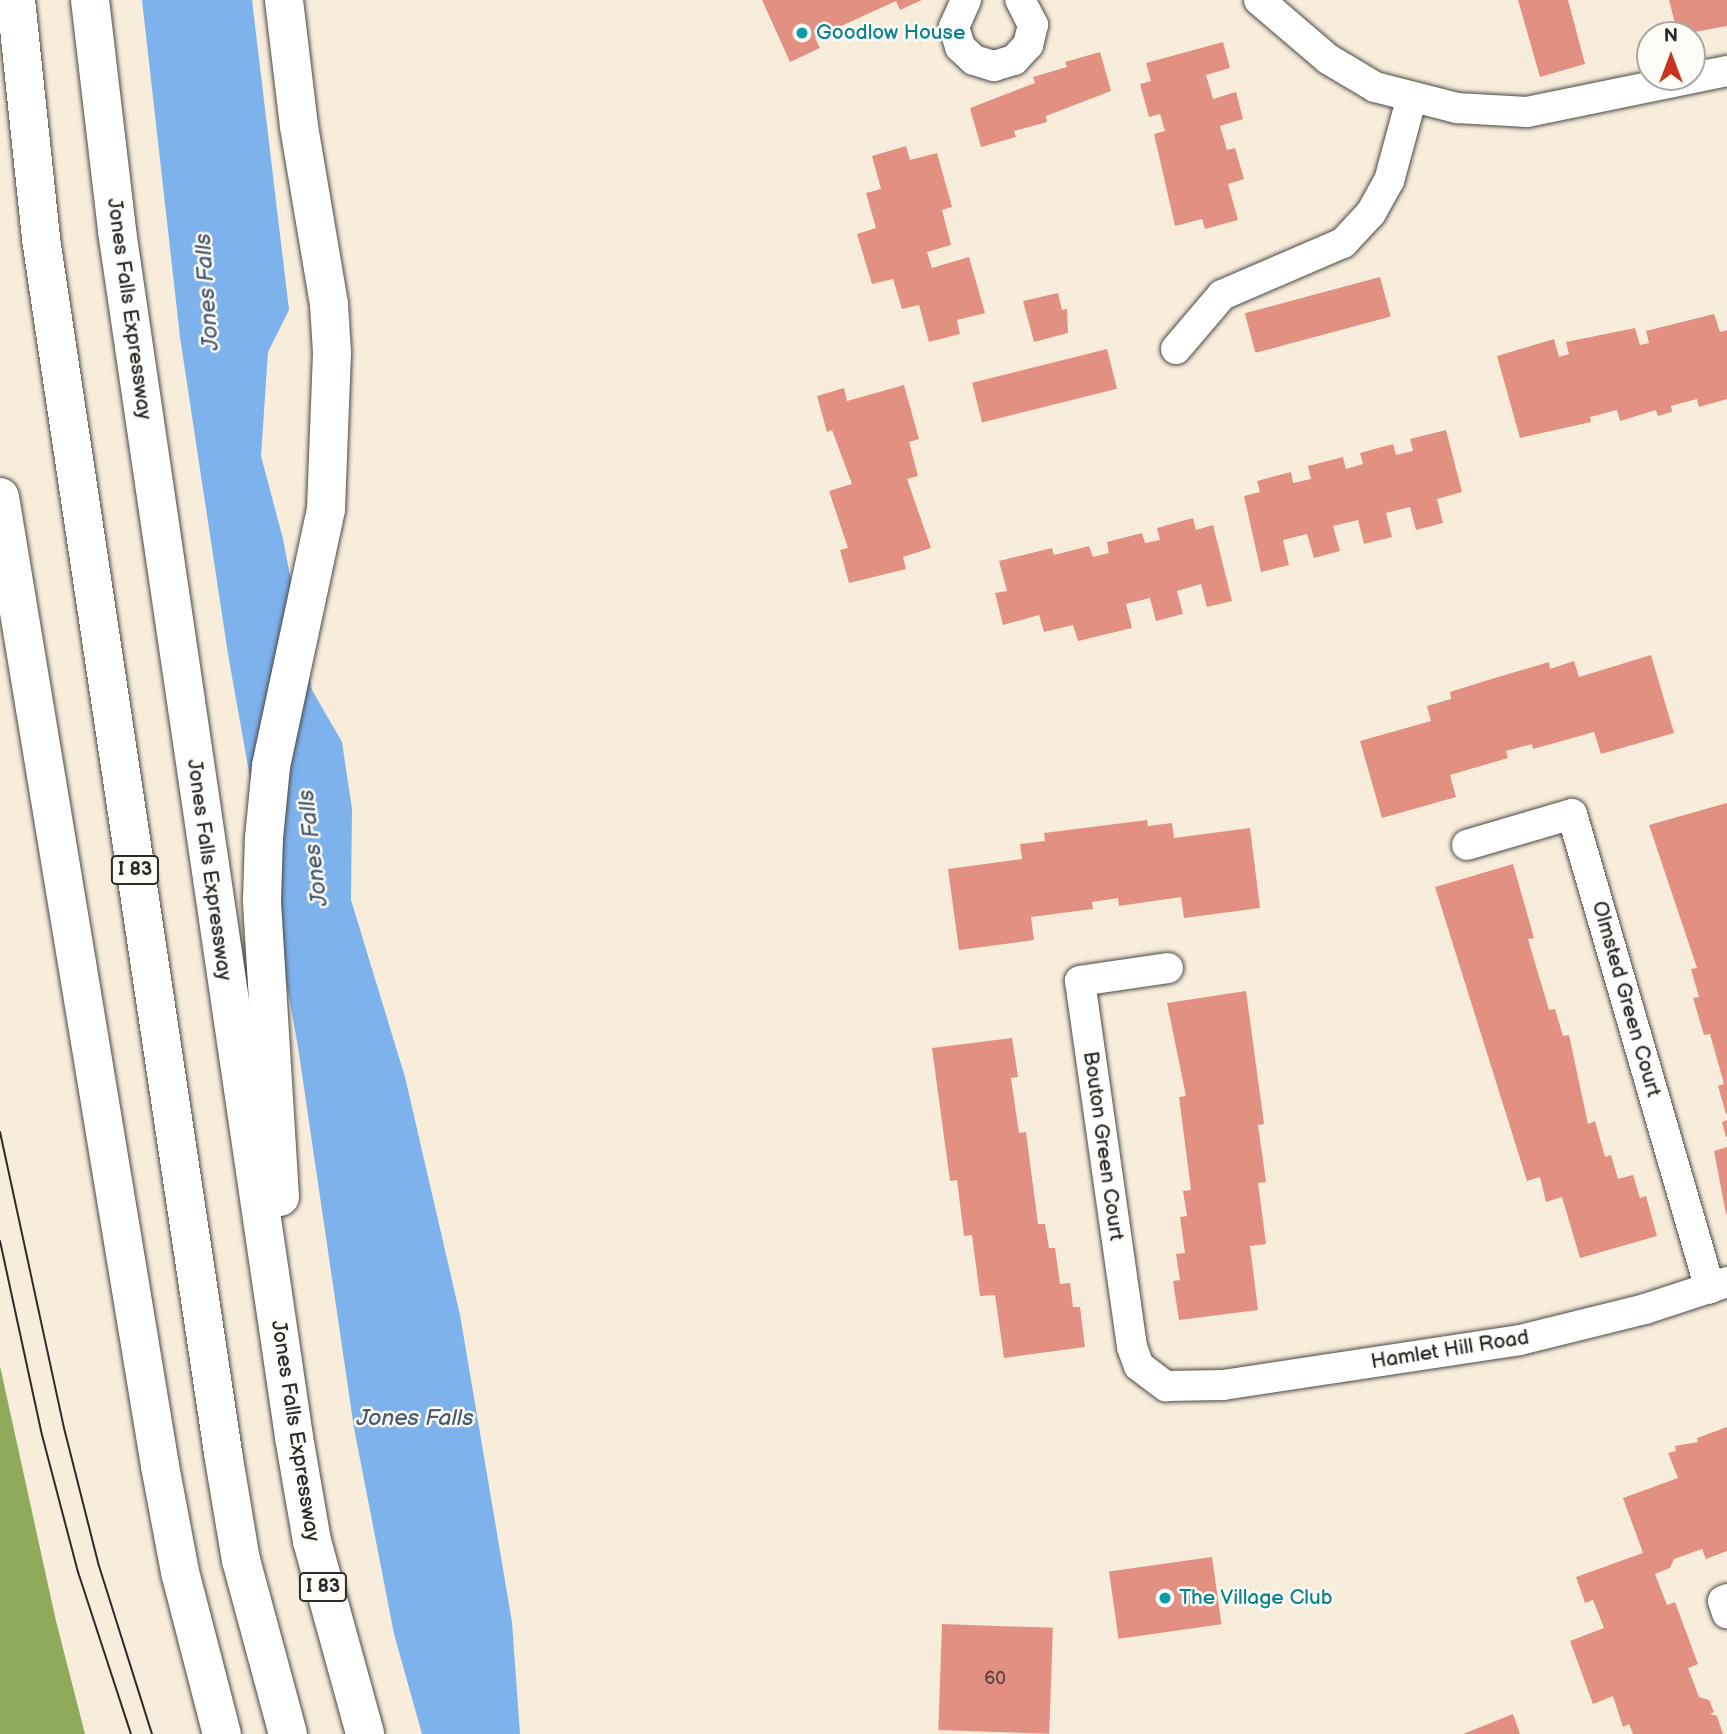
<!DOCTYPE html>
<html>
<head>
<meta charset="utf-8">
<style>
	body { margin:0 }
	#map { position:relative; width:1727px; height:1734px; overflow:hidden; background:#f8eddb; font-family:"Balsamiq Sans",sans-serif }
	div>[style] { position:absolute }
	.forest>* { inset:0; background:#90aa5c }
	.water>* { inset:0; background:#7eb2ec }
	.building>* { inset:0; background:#e29082; transform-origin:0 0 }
	.roads { filter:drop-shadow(0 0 2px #4a4845) drop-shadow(0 0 2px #4a4845) }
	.minor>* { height:30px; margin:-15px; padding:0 15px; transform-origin:15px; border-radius:15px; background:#fff }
	.motorway>* { height:38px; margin:-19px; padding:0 19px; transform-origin:19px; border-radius:19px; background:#fff }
	.tram>* { height:2px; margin:-1px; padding:0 1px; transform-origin:1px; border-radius:1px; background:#2b2b2b }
	.dots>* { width:19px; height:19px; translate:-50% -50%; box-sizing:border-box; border:4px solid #fdfcf7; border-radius:50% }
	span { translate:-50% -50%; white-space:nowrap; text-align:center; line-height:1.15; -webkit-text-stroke:5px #fdfcf7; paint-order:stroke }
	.number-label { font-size:18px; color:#594441 }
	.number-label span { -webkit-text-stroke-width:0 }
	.shield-label span { padding:2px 5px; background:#fdfcf7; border:2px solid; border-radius:5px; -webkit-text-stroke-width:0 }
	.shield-label { font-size:19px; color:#2b2b2b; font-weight:700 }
	.culture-label { font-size:21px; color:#0d838f }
	.left { translate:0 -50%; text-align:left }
	.street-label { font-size:21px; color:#2b2b2b }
	.water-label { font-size:23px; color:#485a6f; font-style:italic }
	.north { position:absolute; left:1636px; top:21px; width:70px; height:70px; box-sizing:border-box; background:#fdfcf7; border:2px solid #a9a8a5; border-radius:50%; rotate:0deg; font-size:19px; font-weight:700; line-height:28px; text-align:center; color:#2b2b2b }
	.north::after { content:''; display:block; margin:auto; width:24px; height:32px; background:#c8321e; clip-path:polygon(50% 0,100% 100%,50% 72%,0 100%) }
</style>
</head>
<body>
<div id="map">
	<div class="forest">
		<div style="clip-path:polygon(0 1366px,56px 1621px,85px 1734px,0 1734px)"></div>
	</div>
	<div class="water">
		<div style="clip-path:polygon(142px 0,252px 0,289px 310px,268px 352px,261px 456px,283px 539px,312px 690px,342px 742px,352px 809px,351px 900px,405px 1077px,460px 1315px,512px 1622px,520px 1734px,422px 1734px,394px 1634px,354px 1428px,298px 1047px,228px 654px,180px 337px)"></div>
	</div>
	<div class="building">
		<div style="clip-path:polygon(762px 0,922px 0,900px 10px,896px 1px,815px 38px,820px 48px,790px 62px)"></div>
		<div style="clip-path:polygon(1518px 0,1568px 0,1585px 64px,1540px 77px)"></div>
		<div style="clip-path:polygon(1669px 0,1727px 0,1727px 26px,1678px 35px)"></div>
		<div style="clip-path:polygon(1223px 42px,1230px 68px,1206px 75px,1213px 99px,1236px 92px,1243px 119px,1220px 126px,1227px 150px,1235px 148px,1244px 179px,1228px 184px,1238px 220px,1205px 229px,1202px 219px,1175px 226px,1154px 134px,1165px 131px,1160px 114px,1149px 117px,1140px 84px,1151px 81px,1146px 63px)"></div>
		<div style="clip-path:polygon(1100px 52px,1111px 91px,1046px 116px,1047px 122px,1014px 131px,1016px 137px,981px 147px,970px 108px,1035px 83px,1033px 77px,1067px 67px,1065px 62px)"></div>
		<div style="clip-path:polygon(906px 146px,910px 160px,937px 153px,952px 207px,942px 210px,951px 245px,927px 252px,932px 268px,969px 257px,985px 313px,957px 320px,960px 334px,929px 342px,919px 305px,902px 309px,893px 279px,872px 284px,857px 234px,876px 228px,866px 193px,881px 189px,872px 156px)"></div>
		<div style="left:1380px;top:277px;width:41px;height:140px;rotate:75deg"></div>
		<div style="clip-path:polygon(1058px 293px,1062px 310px,1067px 309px,1068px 333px,1034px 342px,1023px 301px)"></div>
		<div style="clip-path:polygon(1714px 314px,1720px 332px,1727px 330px,1727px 399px,1699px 407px,1697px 399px,1671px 406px,1672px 412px,1658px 416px,1656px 410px,1620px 421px,1617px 410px,1590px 417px,1591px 422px,1520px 438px,1497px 356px,1554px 339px,1559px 357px,1569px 354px,1566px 342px,1635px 328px,1640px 345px,1649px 343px,1646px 331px)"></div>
		<div style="left:1107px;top:349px;width:41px;height:139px;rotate:76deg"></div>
		<div style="clip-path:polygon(904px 385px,919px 439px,909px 442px,918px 476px,907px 479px,931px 548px,903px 557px,906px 569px,849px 583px,840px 550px,848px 548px,829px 491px,852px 484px,832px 430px,827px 432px,817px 396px,844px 388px,847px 401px)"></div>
		<div style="clip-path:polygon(1446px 430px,1462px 492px,1437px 499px,1443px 523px,1416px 530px,1410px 507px,1386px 513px,1392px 537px,1364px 544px,1358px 520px,1333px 526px,1340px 551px,1314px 558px,1307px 534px,1283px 540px,1289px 565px,1261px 572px,1244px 496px,1260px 492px,1257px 481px,1291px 472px,1293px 483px,1311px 479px,1308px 466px,1343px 457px,1346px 469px,1363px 464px,1360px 453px,1393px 444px,1396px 455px,1413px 451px,1410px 439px)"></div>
		<div style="clip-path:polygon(1193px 518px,1196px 530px,1213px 525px,1232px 601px,1207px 607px,1201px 584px,1177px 591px,1183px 614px,1156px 621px,1150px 598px,1126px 604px,1132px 628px,1078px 641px,1073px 625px,1044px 632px,1039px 615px,1003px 625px,995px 593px,1007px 591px,999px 561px,1052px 548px,1054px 555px,1089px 546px,1093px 557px,1109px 553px,1107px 542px,1142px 533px,1145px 543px,1160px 540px,1157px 528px)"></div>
		<div style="clip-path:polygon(1651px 655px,1674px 733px,1601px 754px,1594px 732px,1533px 749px,1532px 744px,1506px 751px,1508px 758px,1450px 775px,1456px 797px,1382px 818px,1360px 741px,1431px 721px,1427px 706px,1451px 699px,1450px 692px,1485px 681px,1549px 662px,1550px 669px,1574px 661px,1579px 677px)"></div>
		<div style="clip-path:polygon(1727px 803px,1727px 1114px,1726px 1114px,1718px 1086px,1724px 1084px,1710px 1034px,1704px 1035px,1693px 998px,1699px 997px,1691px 969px,1697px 968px,1649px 825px)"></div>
		<div style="clip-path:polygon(1147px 820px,1148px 826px,1172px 823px,1174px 838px,1250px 828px,1260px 908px,1184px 918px,1181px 897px,1119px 906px,1118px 898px,1092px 902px,1093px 909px,1031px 917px,1034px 940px,959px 950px,948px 869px,1022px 859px,1020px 844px,1045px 841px,1044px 833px)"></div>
		<div style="clip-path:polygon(1513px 864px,1534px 938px,1528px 939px,1535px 963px,1549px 1010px,1555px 1009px,1563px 1036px,1569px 1035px,1588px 1124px,1595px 1121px,1605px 1157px,1611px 1155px,1618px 1179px,1633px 1175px,1640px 1198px,1646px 1196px,1657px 1236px,1580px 1258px,1562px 1197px,1546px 1202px,1540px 1177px,1527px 1181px,1435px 887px)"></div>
		<div style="clip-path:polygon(1246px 991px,1264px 1124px,1258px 1125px,1266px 1182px,1258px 1183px,1266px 1244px,1250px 1246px,1258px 1310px,1179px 1320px,1173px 1281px,1180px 1280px,1176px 1254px,1185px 1253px,1180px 1217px,1187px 1216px,1183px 1191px,1191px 1190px,1179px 1097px,1186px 1096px,1167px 1003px)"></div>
		<div style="clip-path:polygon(1012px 1038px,1018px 1077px,1011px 1078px,1019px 1133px,1026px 1132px,1038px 1224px,1045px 1224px,1049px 1248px,1055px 1248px,1060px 1284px,1070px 1283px,1073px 1307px,1080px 1307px,1085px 1347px,1004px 1358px,995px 1295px,980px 1296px,972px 1235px,964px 1236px,957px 1180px,950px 1181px,932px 1048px)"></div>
		<div style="clip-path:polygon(1727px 1120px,1727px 1137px,1726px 1137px,1722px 1122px)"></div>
		<div style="clip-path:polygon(1727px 1147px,1727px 1214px,1726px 1214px,1714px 1151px)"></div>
		<div style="clip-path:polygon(1727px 1427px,1727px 1551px,1706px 1559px,1702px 1549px,1674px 1559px,1670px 1568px,1655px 1574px,1667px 1605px,1675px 1602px,1698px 1664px,1688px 1668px,1699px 1697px,1709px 1700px,1714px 1712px,1710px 1714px,1717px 1716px,1723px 1734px,1633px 1734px,1629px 1724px,1623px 1727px,1613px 1696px,1593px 1704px,1570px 1641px,1604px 1628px,1593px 1600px,1585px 1603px,1576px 1577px,1643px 1553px,1623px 1498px,1678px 1478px,1668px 1453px,1676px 1451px,1675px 1446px,1698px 1442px,1697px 1438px)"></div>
		<div style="left:1212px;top:1557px;width:68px;height:104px;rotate:82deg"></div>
		<div style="left:942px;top:1624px;width:111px;height:106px;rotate:2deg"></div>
		<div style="clip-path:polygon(1513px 1714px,1520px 1734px,1463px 1734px)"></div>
	</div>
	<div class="roads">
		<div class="minor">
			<div style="left:966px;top:0;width:30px;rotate:114deg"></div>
			<div style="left:954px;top:27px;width:21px;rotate:73deg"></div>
			<div style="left:960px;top:47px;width:19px;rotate:43deg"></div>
			<div style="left:974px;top:60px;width:21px;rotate:17deg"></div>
			<div style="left:994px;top:66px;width:21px;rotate:-17deg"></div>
			<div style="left:1014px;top:60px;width:21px;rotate:-47deg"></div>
			<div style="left:1028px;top:45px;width:21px;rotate:-76deg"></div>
			<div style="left:1033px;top:25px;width:28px;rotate:-117deg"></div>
			<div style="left:1259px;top:0;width:91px;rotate:40.5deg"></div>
			<div style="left:1328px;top:59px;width:55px;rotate:30.8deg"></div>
			<div style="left:1375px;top:87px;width:85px;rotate:14.4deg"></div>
			<div style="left:1457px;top:108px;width:70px;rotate:3.3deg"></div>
			<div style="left:1527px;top:112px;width:204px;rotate:-11.6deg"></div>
			<div style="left:1176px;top:349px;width:71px;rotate:-49.6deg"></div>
			<div style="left:1222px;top:295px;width:132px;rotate:-23.3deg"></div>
			<div style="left:1343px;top:243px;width:41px;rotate:-47deg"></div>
			<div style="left:1371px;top:213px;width:37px;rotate:-61deg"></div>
			<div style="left:1389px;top:181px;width:84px;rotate:-74.8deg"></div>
			<div style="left:1467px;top:845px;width:109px;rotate:-16.4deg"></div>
			<div style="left:1572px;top:814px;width:494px;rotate:73.8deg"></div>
			<div style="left:1168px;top:968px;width:89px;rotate:171.6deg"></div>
			<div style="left:1080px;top:981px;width:370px;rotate:81.9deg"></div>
			<div style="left:1132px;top:1347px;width:20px;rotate:70deg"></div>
			<div style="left:1139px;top:1366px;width:34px;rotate:37deg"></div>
			<div style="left:1166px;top:1386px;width:57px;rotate:-1deg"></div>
			<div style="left:1223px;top:1385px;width:300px;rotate:-8.6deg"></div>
			<div style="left:1520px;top:1340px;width:129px;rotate:-13.9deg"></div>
			<div style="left:1645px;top:1309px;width:86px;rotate:-18.2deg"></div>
			<div style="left:1727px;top:1599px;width:4px;rotate:153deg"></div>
			<div style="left:1723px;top:1601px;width:13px;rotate:72deg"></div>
		</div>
		<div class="motorway">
			<div style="left:16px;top:0;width:240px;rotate:84deg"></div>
			<div style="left:41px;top:239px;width:1228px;rotate:81.47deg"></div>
			<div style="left:223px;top:1453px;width:109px;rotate:80.5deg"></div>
			<div style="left:241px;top:1560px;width:180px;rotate:74.9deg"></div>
			<div style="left:90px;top:0;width:233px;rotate:83.3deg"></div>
			<div style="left:117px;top:231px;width:1219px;rotate:81.65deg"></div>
			<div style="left:294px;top:1437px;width:106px;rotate:80.2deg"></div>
			<div style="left:312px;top:1541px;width:200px;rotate:74.6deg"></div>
			<div style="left:0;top:497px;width:982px;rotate:80.62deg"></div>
			<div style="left:160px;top:1466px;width:108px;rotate:79.3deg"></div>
			<div style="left:180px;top:1572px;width:167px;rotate:75.5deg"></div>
			<div style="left:280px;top:1197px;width:298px;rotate:-93.5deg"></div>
			<div style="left:262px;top:900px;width:62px;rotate:-88.2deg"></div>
			<div style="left:264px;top:838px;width:72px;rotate:-84.4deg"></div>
			<div style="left:271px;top:766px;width:263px;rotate:-77.9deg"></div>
			<div style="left:326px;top:509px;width:156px;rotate:-87.8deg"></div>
			<div style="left:332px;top:353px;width:49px;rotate:-93.5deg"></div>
			<div style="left:329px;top:304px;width:181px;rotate:-99.6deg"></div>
			<div style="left:299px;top:126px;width:127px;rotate:-96.8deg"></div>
		</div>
	</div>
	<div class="tram">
		<div style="left:0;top:1132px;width:303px;rotate:77.8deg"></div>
		<div style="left:64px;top:1428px;width:142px;rotate:75.8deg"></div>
		<div style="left:99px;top:1566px;width:176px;rotate:72.5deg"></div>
		<div style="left:0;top:1241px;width:198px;rotate:77.8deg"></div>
		<div style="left:42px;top:1435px;width:142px;rotate:75.3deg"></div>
		<div style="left:78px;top:1572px;width:170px;rotate:71.9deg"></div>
	</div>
	<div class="dots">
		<div style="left:802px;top:33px;background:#0f9aa8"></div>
		<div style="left:1165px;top:1598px;background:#0f9aa8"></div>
	</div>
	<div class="number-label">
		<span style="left:995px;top:1679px">60</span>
	</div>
	<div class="shield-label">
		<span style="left:135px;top:870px">I 83</span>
		<span style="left:323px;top:1587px">I 83</span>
	</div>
	<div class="culture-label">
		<span class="left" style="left:816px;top:33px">Goodlow House</span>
		<span class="left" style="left:1179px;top:1598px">The Village Club</span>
	</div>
	<div class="street-label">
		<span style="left:129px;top:309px;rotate:82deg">Jones Falls Expressway</span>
		<span style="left:209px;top:870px;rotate:82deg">Jones Falls Expressway</span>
		<span style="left:1626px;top:999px;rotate:74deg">Olmsted Green Court</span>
		<span style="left:1103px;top:1146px;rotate:82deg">Bouton Green Court</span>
		<span style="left:1450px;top:1350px;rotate:-9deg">Hamlet Hill Road</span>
		<span style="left:295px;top:1431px;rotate:81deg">Jones Falls Expressway</span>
	</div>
	<div class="water-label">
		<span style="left:207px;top:292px;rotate:-94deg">Jones Falls</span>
		<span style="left:313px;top:848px;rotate:-97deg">Jones Falls</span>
		<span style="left:415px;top:1418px">Jones Falls</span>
	</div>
	<div class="north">N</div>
</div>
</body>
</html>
